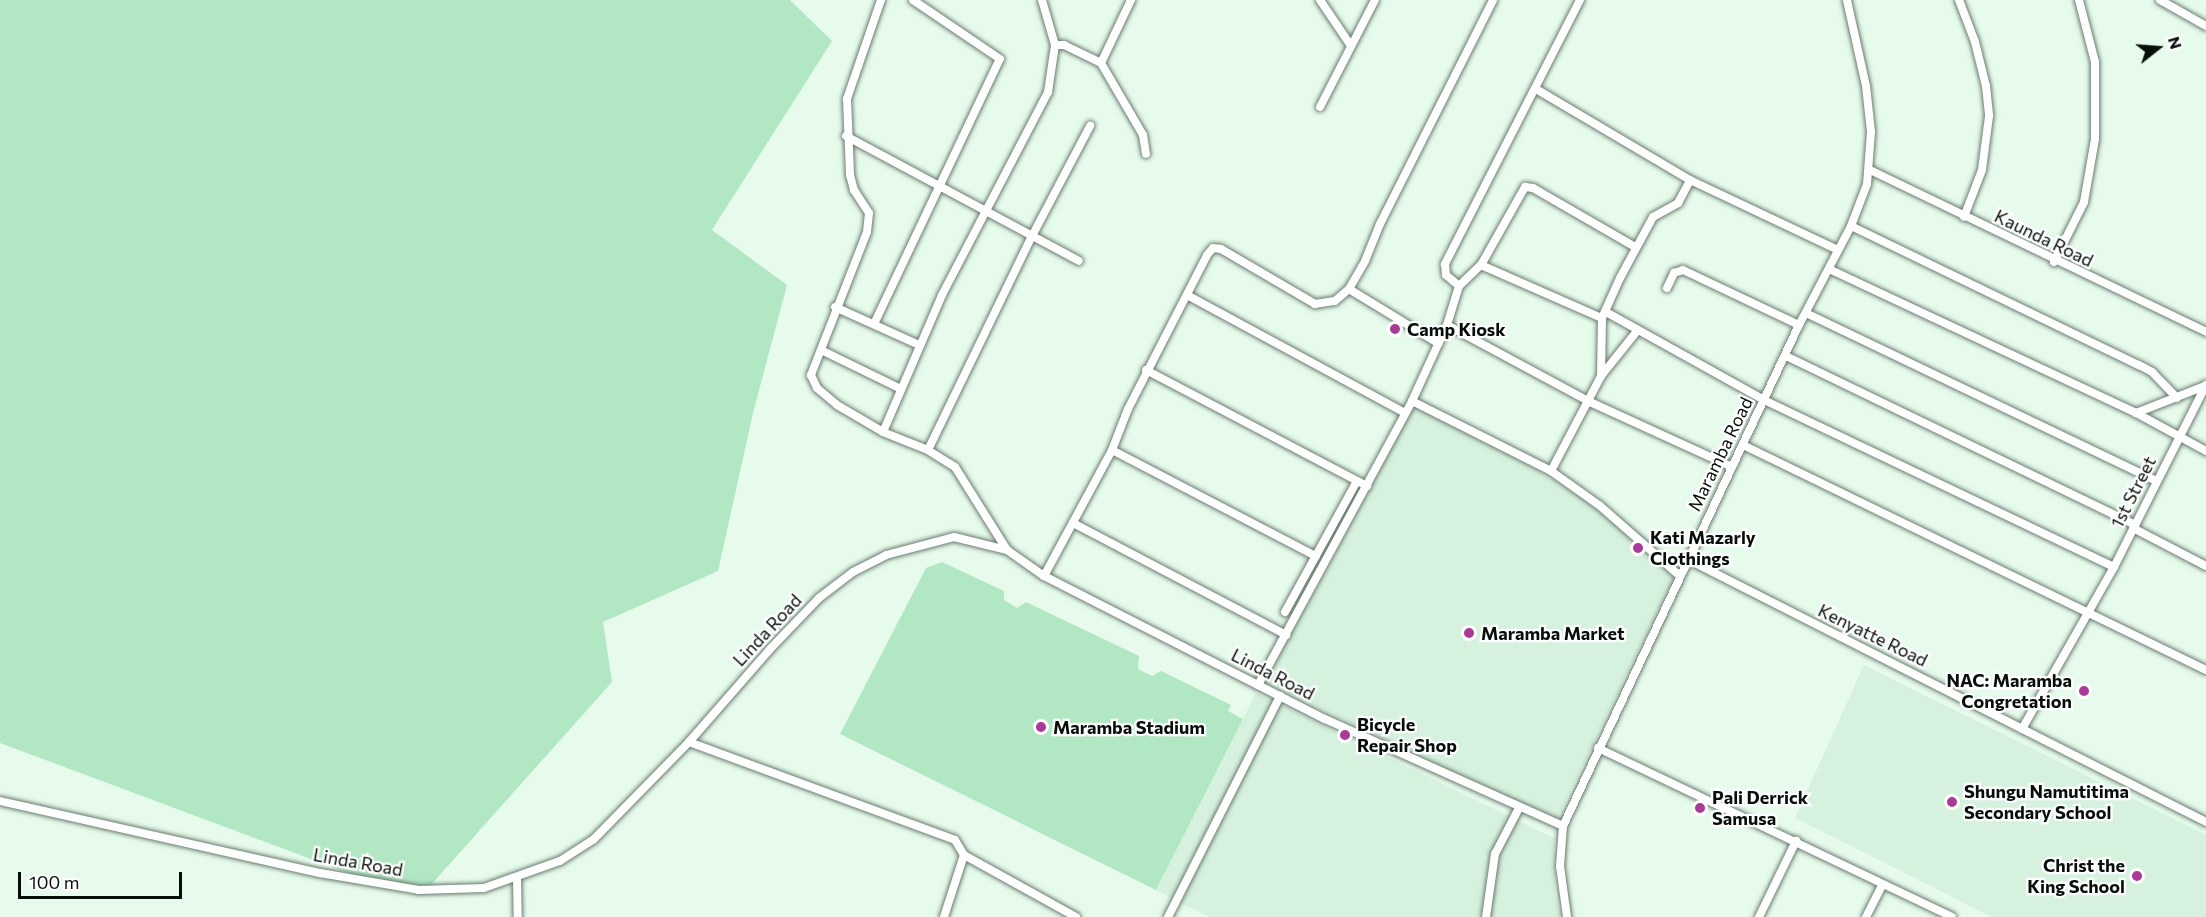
<!DOCTYPE html>
<html>
<head>
<meta charset="utf-8">
<style>
	body { margin:0 }
	#map { position:relative; width:2206px; height:917px; overflow:hidden; background:#e6fbec; font-family:Commissioner,sans-serif }
	div>[style] { position:absolute }
	.built>* { inset:0; background:#d6f1de }
	.green>* { inset:0; background:#b2e7c3 }
	.roads { filter:drop-shadow(0 0 2px #6a7c6f) drop-shadow(0 0 2px #6a7c6f) }
	.minor>* { height:8px; margin:-4px; padding:0 4px; transform-origin:4px; border-radius:4px; background:#fff }
	.dots>* { width:16px; height:16px; translate:-50% -50%; box-sizing:border-box; border:3px solid #fff; border-radius:50% }
	span { translate:-50% -50%; white-space:nowrap; text-align:center; line-height:1.15; -webkit-text-stroke:4.5px #fff; paint-order:stroke }
	.street-label { font-size:18px; color:#080f0a }
	.poi-label { font-size:18px; color:#080f0a; font-weight:700 }
	.left { translate:0 -50%; text-align:left }
	.right { translate:-100% -50%; text-align:right }
	.north { position:absolute; left:2128px; top:18px; width:60px; height:60px; -webkit-text-stroke:4px #fff; paint-order:stroke; rotate:73deg; font-size:16px; font-weight:700; line-height:24px; text-align:center; color:#080f0a }
	.north::after { content:''; display:block; margin:auto; width:21px; height:27px; background:#080f0a; clip-path:polygon(50% 0,100% 100%,50% 72%,0 100%) }
	.scale { position:absolute; left:18px; top:872px; width:164px; height:27px; box-sizing:border-box; border:3px solid #080f0a; border-top:0; padding-left:8px; font-size:18px; line-height:21px; white-space:nowrap; color:#080f0a; -webkit-text-stroke:4px #fff; paint-order:stroke }
</style>
</head>
<body>
<div id="map">
	<div class="built">
		<div style="clip-path:polygon(1418px 397px,1598px 508px,1673px 578px,1556px 821px,1263px 682px,1319px 585px)"></div>
		<div style="clip-path:polygon(1864px 665px,2206px 835px,2206px 917px,1992px 917px,1795px 818px)"></div>
		<div style="clip-path:polygon(1256px 693px,1554px 838px,1555px 895px,1561px 917px,1209px 917px,1156px 890px)"></div>
	</div>
	<div class="green">
		<div style="clip-path:polygon(0 0,790px 0,832px 41px,712px 230px,787px 285px,753px 413px,718px 571px,603px 622px,612px 682px,430px 886px,375px 883px,0 743px)"></div>
		<div style="clip-path:polygon(942px 562px,1004px 591px,1004px 600px,1017px 608px,1026px 602px,1139px 656px,1138px 669px,1152px 676px,1161px 671px,1231px 705px,1228px 711px,1243px 719px,1156px 890px,840px 734px,926px 568px)"></div>
	</div>
	<div class="roads">
		<div class="minor">
			<div style="left:881px;top:0;width:105px;rotate:109deg"></div>
			<div style="left:847px;top:99px;width:76px;rotate:87.7deg"></div>
			<div style="left:850px;top:175px;width:16px;rotate:75deg"></div>
			<div style="left:854px;top:190px;width:27px;rotate:57deg"></div>
			<div style="left:869px;top:213px;width:19px;rotate:96deg"></div>
			<div style="left:867px;top:232px;width:154px;rotate:111.4deg"></div>
			<div style="left:811px;top:375px;width:14px;rotate:65deg"></div>
			<div style="left:817px;top:388px;width:26px;rotate:40deg"></div>
			<div style="left:837px;top:405px;width:53px;rotate:30.4deg"></div>
			<div style="left:1042px;top:0;width:47px;rotate:73.9deg"></div>
			<div style="left:1320px;top:0;width:55px;rotate:56deg"></div>
			<div style="left:1580px;top:0;width:297px;rotate:117.1deg"></div>
			<div style="left:1445px;top:264px;width:11px;rotate:85deg"></div>
			<div style="left:1446px;top:275px;width:17px;rotate:40deg"></div>
			<div style="left:1459px;top:286px;width:30px;rotate:-44deg"></div>
			<div style="left:1481px;top:265px;width:90px;rotate:-60.6deg"></div>
			<div style="left:1525px;top:187px;width:8px;rotate:7deg"></div>
			<div style="left:1533px;top:188px;width:118px;rotate:30deg"></div>
			<div style="left:1959px;top:0;width:45px;rotate:69.1deg"></div>
			<div style="left:1975px;top:42px;width:45px;rotate:76deg"></div>
			<div style="left:1986px;top:86px;width:30px;rotate:84deg"></div>
			<div style="left:1989px;top:116px;width:54px;rotate:97.4deg"></div>
			<div style="left:1982px;top:170px;width:50px;rotate:111deg"></div>
			<div style="left:2160px;top:0;width:53px;rotate:29.5deg"></div>
			<div style="left:1101px;top:63px;width:70px;rotate:-64.5deg"></div>
			<div style="left:1536px;top:89px;width:179px;rotate:30.6deg"></div>
			<div style="left:1690px;top:180px;width:164px;rotate:25.3deg"></div>
			<div style="left:1320px;top:107px;width:120px;rotate:-62.8deg"></div>
			<div style="left:846px;top:136px;width:264px;rotate:28.2deg"></div>
			<div style="left:1870px;top:170px;width:373px;rotate:25.7deg"></div>
			<div style="left:1851px;top:226px;width:320px;rotate:25.8deg"></div>
			<div style="left:2139px;top:365px;width:15px;rotate:28deg"></div>
			<div style="left:2152px;top:372px;width:36px;rotate:46deg"></div>
			<div style="left:2054px;top:262px;width:67px;rotate:-63.4deg"></div>
			<div style="left:2084px;top:202px;width:64px;rotate:-80.1deg"></div>
			<div style="left:2095px;top:139px;width:77px;rotate:-90deg"></div>
			<div style="left:2095px;top:62px;width:64px;rotate:-104.5deg"></div>
			<div style="left:1481px;top:265px;width:132px;rotate:23.7deg"></div>
			<div style="left:1829px;top:269px;width:339px;rotate:25.1deg"></div>
			<div style="left:2136px;top:413px;width:80px;rotate:28.5deg"></div>
			<div style="left:1667px;top:288px;width:17px;rotate:-65deg"></div>
			<div style="left:1674px;top:273px;width:9px;rotate:-18deg"></div>
			<div style="left:1683px;top:270px;width:128px;rotate:25.4deg"></div>
			<div style="left:1349px;top:289px;width:105px;rotate:31.4deg"></div>
			<div style="left:1187px;top:295px;width:248px;rotate:28.4deg"></div>
			<div style="left:835px;top:307px;width:92px;rotate:24.3deg"></div>
			<div style="left:1606px;top:312px;width:181px;rotate:29.1deg"></div>
			<div style="left:1764px;top:400px;width:388px;rotate:25.5deg"></div>
			<div style="left:1806px;top:313px;width:389px;rotate:25.6deg"></div>
			<div style="left:874px;top:324px;width:293px;rotate:-64.6deg"></div>
			<div style="left:1000px;top:59px;width:105px;rotate:-145.9deg"></div>
			<div style="left:1447px;top:325px;width:162px;rotate:28.3deg"></div>
			<div style="left:1590px;top:402px;width:156px;rotate:24.6deg"></div>
			<div style="left:821px;top:350px;width:89px;rotate:26deg"></div>
			<div style="left:1786px;top:356px;width:388px;rotate:25.8deg"></div>
			<div style="left:1146px;top:370px;width:250px;rotate:27.7deg"></div>
			<div style="left:1601px;top:376px;width:58px;rotate:-89deg"></div>
			<div style="left:1602px;top:318px;width:44px;rotate:-65.8deg"></div>
			<div style="left:1620px;top:278px;width:69px;rotate:-61.6deg"></div>
			<div style="left:1653px;top:217px;width:29px;rotate:-29deg"></div>
			<div style="left:1678px;top:203px;width:26px;rotate:-62deg"></div>
			<div style="left:1412px;top:401px;width:156px;rotate:26.7deg"></div>
			<div style="left:1551px;top:471px;width:60px;rotate:35.5deg"></div>
			<div style="left:1600px;top:506px;width:106px;rotate:41.2deg"></div>
			<div style="left:2136px;top:413px;width:74px;rotate:-21.4deg"></div>
			<div style="left:1743px;top:445px;width:515px;rotate:25.92deg"></div>
			<div style="left:928px;top:450px;width:236px;rotate:-64.1deg"></div>
			<div style="left:1031px;top:238px;width:127px;rotate:-62.2deg"></div>
			<div style="left:1112px;top:450px;width:230px;rotate:27.5deg"></div>
			<div style="left:1551px;top:471px;width:107px;rotate:-62.2deg"></div>
			<div style="left:1601px;top:376px;width:58px;rotate:-51.3deg"></div>
			<div style="left:1073px;top:523px;width:241px;rotate:27.7deg"></div>
			<div style="left:2133px;top:528px;width:82px;rotate:27.5deg"></div>
			<div style="left:1007px;top:550px;width:98px;rotate:-122.1deg"></div>
			<div style="left:955px;top:467px;width:32px;rotate:-148deg"></div>
			<div style="left:928px;top:450px;width:48px;rotate:-158.2deg"></div>
			<div style="left:883px;top:432px;width:151px;rotate:-66.7deg"></div>
			<div style="left:943px;top:293px;width:227px;rotate:-62.4deg"></div>
			<div style="left:1048px;top:92px;width:48px;rotate:-81.5deg"></div>
			<div style="left:1055px;top:45px;width:9px"></div>
			<div style="left:1064px;top:45px;width:41px;rotate:25.9deg"></div>
			<div style="left:1101px;top:63px;width:83px;rotate:59.7deg"></div>
			<div style="left:1143px;top:135px;width:19px;rotate:81deg"></div>
			<div style="left:1687px;top:559px;width:582px;rotate:26.87deg"></div>
			<div style="left:1044px;top:576px;width:143px;rotate:-61.6deg"></div>
			<div style="left:1112px;top:450px;width:44px;rotate:-68.7deg"></div>
			<div style="left:1128px;top:409px;width:173px;rotate:-62.8deg"></div>
			<div style="left:1207px;top:255px;width:9px;rotate:-49deg"></div>
			<div style="left:1213px;top:248px;width:8px;rotate:7deg"></div>
			<div style="left:1221px;top:249px;width:109px;rotate:30.3deg"></div>
			<div style="left:1315px;top:304px;width:20px;rotate:-9deg"></div>
			<div style="left:1335px;top:301px;width:18px;rotate:-41deg"></div>
			<div style="left:1349px;top:289px;width:32px;rotate:-60deg"></div>
			<div style="left:1365px;top:261px;width:40px;rotate:-68deg"></div>
			<div style="left:1380px;top:224px;width:251px;rotate:-63.2deg"></div>
			<div style="left:1285px;top:612px;width:149px;rotate:-61.2deg"></div>
			<div style="left:1258px;top:685px;width:323px;rotate:-61.5deg"></div>
			<div style="left:1412px;top:401px;width:84px;rotate:-65.3deg"></div>
			<div style="left:1447px;top:325px;width:41px;rotate:-72.9deg"></div>
			<div style="left:2022px;top:729px;width:186px;rotate:-60.4deg"></div>
			<div style="left:2114px;top:567px;width:204px;rotate:-63.2deg"></div>
			<div style="left:689px;top:742px;width:283px;rotate:20.2deg"></div>
			<div style="left:955px;top:840px;width:17px;rotate:59deg"></div>
			<div style="left:964px;top:855px;width:65px;rotate:107.9deg"></div>
			<div style="left:1598px;top:748px;width:392px;rotate:25.5deg"></div>
			<div style="left:0;top:801px;width:328px;rotate:12.7deg"></div>
			<div style="left:320px;top:873px;width:100px;rotate:9.7deg"></div>
			<div style="left:419px;top:890px;width:65px;rotate:-1.8deg"></div>
			<div style="left:484px;top:888px;width:81px;rotate:-19.6deg"></div>
			<div style="left:560px;top:861px;width:40px;rotate:-32.9deg"></div>
			<div style="left:594px;top:839px;width:136px;rotate:-45.6deg"></div>
			<div style="left:689px;top:742px;width:126px;rotate:-48.9deg"></div>
			<div style="left:772px;top:647px;width:68px;rotate:-46.2deg"></div>
			<div style="left:819px;top:598px;width:43px;rotate:-37.4deg"></div>
			<div style="left:853px;top:572px;width:37px;rotate:-27deg"></div>
			<div style="left:886px;top:555px;width:70px;rotate:-14.8deg"></div>
			<div style="left:954px;top:537px;width:55px;rotate:13.8deg"></div>
			<div style="left:1007px;top:550px;width:45px;rotate:35.1deg"></div>
			<div style="left:1044px;top:576px;width:315px;rotate:27deg"></div>
			<div style="left:1325px;top:719px;width:261px;rotate:24.2deg"></div>
			<div style="left:964px;top:855px;width:128px;rotate:29deg"></div>
			<div style="left:517px;top:878px;width:39px;rotate:89deg"></div>
			<div style="left:1168px;top:917px;width:248px;rotate:-63.1deg"></div>
			<div style="left:1486px;top:917px;width:64px;rotate:-81.9deg"></div>
			<div style="left:1495px;top:854px;width:52px;rotate:-62.4deg"></div>
			<div style="left:1567px;top:917px;width:51px;rotate:-97.8deg"></div>
			<div style="left:1560px;top:866px;width:40px;rotate:-85.7deg"></div>
			<div style="left:1563px;top:826px;width:554px;rotate:-64.78deg"></div>
			<div style="left:1799px;top:325px;width:112px;rotate:-62.3deg"></div>
			<div style="left:1851px;top:226px;width:45px;rotate:-69.1deg"></div>
			<div style="left:1867px;top:184px;width:52px;rotate:-85.6deg"></div>
			<div style="left:1871px;top:132px;width:46px;rotate:-96.2deg"></div>
			<div style="left:1866px;top:86px;width:88px;rotate:-102.5deg"></div>
			<div style="left:1759px;top:917px;width:85px;rotate:-64deg"></div>
			<div style="left:1866px;top:917px;width:36px;rotate:-63deg"></div>
		</div>
	</div>
	<div class="dots">
		<div style="left:1395px;top:329px;background:#a93a98"></div>
		<div style="left:1638px;top:548px;background:#a93a98"></div>
		<div style="left:1469px;top:633px;background:#a93a98"></div>
		<div style="left:2084px;top:691px;background:#a93a98"></div>
		<div style="left:1041px;top:727px;background:#a93a98"></div>
		<div style="left:1345px;top:735px;background:#a93a98"></div>
		<div style="left:1952px;top:802px;background:#a93a98"></div>
		<div style="left:1700px;top:808px;background:#a93a98"></div>
		<div style="left:2137px;top:876px;background:#a93a98"></div>
	</div>
	<div class="street-label">
		<span style="left:2044px;top:238px;rotate:26deg">Kaunda Road</span>
		<span style="left:1720px;top:454px;rotate:-64deg">Maramba Road</span>
		<span style="left:2133px;top:492px;rotate:-63deg">1st Street</span>
		<span style="left:767px;top:630px;rotate:-47deg">Linda Road</span>
		<span style="left:1873px;top:635px;rotate:26deg">Kenyatte Road</span>
		<span style="left:1273px;top:674px;rotate:27deg">Linda Road</span>
		<span style="left:358px;top:862px;rotate:10deg">Linda Road</span>
	</div>
	<div class="poi-label">
		<span class="left" style="left:1407px;top:329px">Camp Kiosk</span>
		<span class="left" style="left:1650px;top:548px">Kati Mazarly<br>Clothings</span>
		<span class="left" style="left:1481px;top:633px">Maramba Market</span>
		<span class="right" style="left:2072px;top:691px">NAC: Maramba<br>Congretation</span>
		<span class="left" style="left:1357px;top:735px">Bicycle<br>Repair Shop</span>
		<span class="left" style="left:1053px;top:727px">Maramba Stadium</span>
		<span class="left" style="left:1964px;top:802px">Shungu Namutitima<br>Secondary School</span>
		<span class="left" style="left:1712px;top:808px">Pali Derrick<br>Samusa</span>
		<span class="right" style="left:2125px;top:876px">Christ the<br>King School</span>
	</div>
	<div class="north">N</div>
	<div class="scale">100 m</div>
</div>
</body>
</html>
